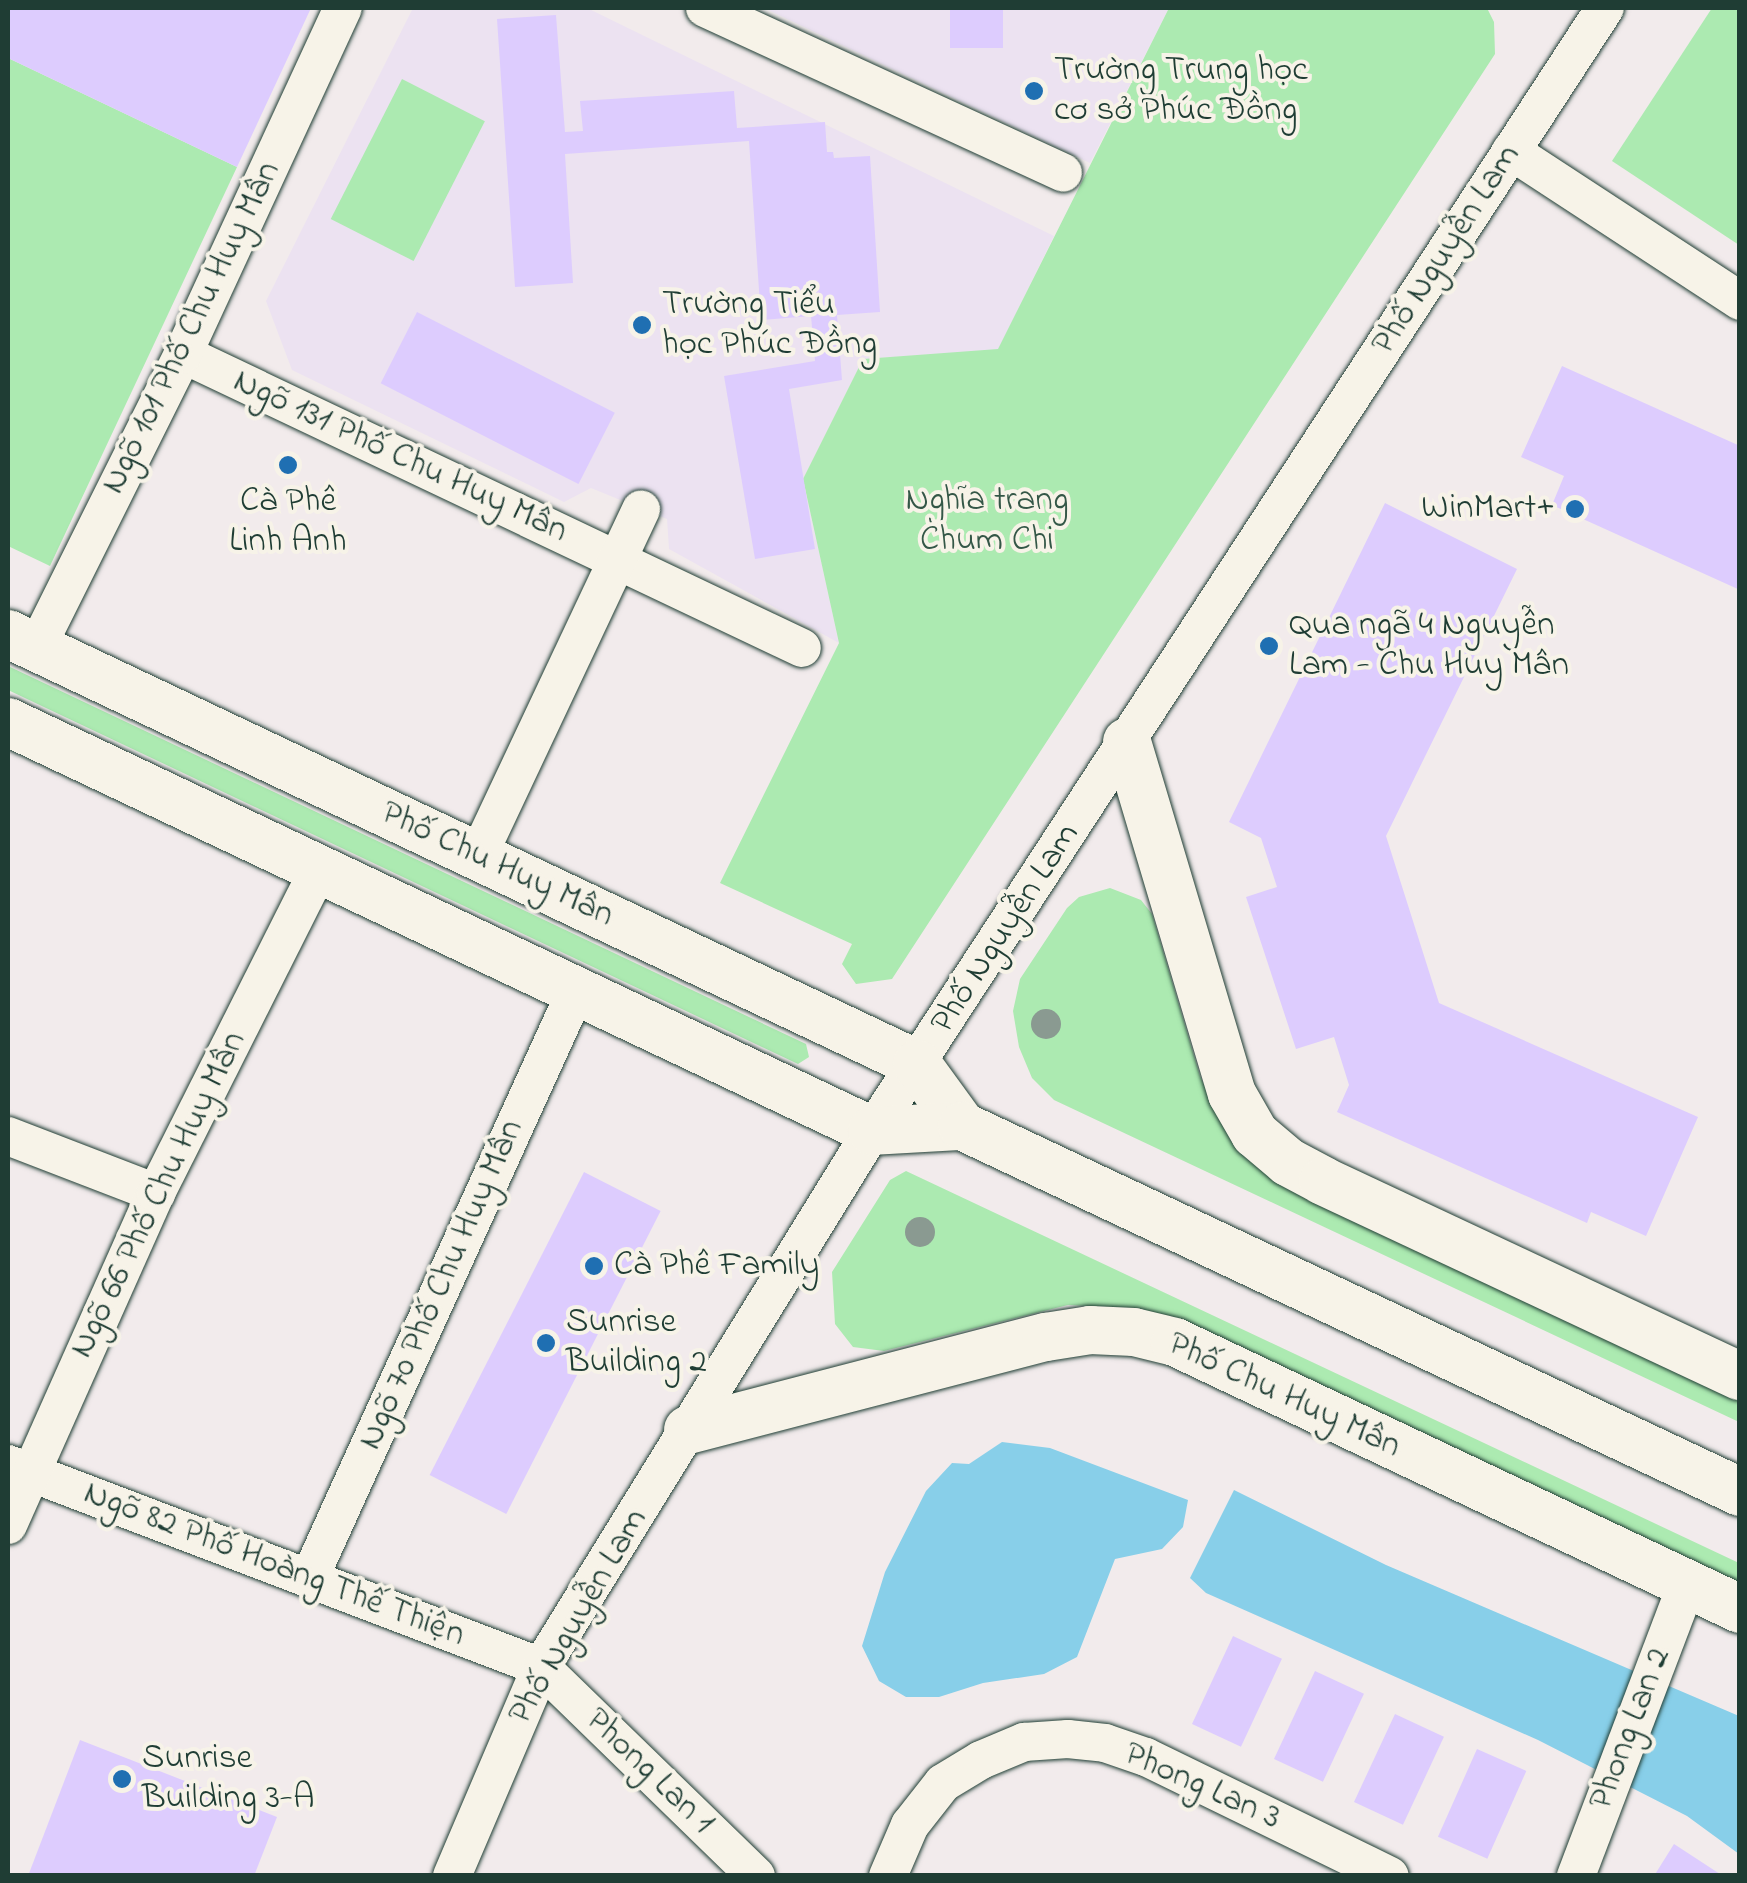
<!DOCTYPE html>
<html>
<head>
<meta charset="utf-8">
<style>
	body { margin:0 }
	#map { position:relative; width:1747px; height:1883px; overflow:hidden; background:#f2ebec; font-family:"Indie Flower",sans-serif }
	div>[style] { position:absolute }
	.built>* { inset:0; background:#ece2f1 }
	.green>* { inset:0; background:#aceab1; transform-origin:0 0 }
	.water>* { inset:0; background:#88cfe9 }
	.building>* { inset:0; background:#ddccfe; transform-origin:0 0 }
	.roads { filter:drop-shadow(0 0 2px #1f3d34) drop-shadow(0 0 2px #1f3d34) }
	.minor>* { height:38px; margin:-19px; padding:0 19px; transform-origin:19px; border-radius:19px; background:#f7f3e8 }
	.major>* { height:48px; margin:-24px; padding:0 24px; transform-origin:24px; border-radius:24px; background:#f7f3e8 }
	.trees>* { width:30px; height:30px; margin:-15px; border-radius:50%; background:#8a9a91 }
	.dots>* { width:28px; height:28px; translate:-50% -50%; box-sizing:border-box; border:5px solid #f7f3e8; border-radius:50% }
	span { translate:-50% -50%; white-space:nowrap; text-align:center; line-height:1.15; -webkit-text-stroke:8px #f7f3e8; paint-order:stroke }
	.poi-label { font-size:35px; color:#1f3d34 }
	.left { translate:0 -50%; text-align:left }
	.right { translate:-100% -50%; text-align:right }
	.street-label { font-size:35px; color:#1f3d34 }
	.park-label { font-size:35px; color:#345747 }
	.frame { position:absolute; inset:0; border:10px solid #1f3d34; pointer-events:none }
</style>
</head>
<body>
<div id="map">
	<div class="built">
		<div style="clip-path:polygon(413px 8px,587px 8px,1054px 236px,998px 350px,863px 359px,803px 479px,839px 643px,669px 549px,667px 519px,591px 488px,564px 502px,292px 370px,266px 301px)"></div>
		<div style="clip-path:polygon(764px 8px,1169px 8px,1090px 163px)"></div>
	</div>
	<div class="green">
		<div style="clip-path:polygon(1169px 8px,1487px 8px,1494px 22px,1495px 54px,892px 979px,856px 984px,842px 964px,852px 944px,720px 883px,839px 643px,803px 479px,863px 359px,998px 349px)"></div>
		<div style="clip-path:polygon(1712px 8px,1739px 8px,1739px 245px,1612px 161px)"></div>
		<div style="clip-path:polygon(8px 58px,237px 167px,50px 566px,8px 546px)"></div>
		<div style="left:402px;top:79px;width:93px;height:157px;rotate:27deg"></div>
		<div style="clip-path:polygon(8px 666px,806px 1044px,809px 1057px,798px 1064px,8px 690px)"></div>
		<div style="clip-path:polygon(1110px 888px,1141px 900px,1152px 914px,1200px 1076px,1217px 1114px,1739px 1395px,1739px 1422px,1054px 1100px,1032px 1078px,1019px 1047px,1013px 1011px,1020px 979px,1067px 908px,1079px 897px)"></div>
		<div style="clip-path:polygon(906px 1171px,1739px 1563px,1739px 1590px,1126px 1308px,1068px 1305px,884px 1351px,853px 1347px,835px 1324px,832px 1272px,890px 1180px)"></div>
	</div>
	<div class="water">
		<div style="clip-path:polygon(1002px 1442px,1050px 1448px,1188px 1500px,1183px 1527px,1162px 1549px,1115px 1559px,1077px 1657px,1044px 1674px,983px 1683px,939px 1697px,906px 1697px,879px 1681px,862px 1646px,885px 1572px,926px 1491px,952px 1463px,969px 1464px)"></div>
		<div style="clip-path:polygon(1234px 1490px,1386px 1565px,1739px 1716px,1739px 1854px,1687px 1816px,1538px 1740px,1206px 1593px,1190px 1578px)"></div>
	</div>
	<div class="building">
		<div style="clip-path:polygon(8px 8px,311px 8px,237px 167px,8px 58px)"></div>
		<div style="left:950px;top:8px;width:53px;height:40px"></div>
		<div style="clip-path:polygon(556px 15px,565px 132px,583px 131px,580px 101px,734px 91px,737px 128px,825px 122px,827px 152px,833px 152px,834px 158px,870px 156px,880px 312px,837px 315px,842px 380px,789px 389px,815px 549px,755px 559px,724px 376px,815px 361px,811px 316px,761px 320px,749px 141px,565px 154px,573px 283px,515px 287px,497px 19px)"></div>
		<div style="left:417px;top:312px;width:222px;height:80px;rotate:27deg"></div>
		<div style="clip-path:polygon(1562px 366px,1740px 446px,1740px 590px,1552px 505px,1564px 476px,1521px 457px)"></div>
		<div style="clip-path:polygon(1385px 503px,1517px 569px,1386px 836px,1439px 1003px,1698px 1117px,1646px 1236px,1591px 1212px,1587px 1223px,1337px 1112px,1349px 1085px,1334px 1037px,1296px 1049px,1246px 897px,1277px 887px,1261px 838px,1229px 822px)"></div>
		<div style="left:584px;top:1172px;width:86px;height:340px;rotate:27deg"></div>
		<div style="left:1233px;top:1636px;width:54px;height:97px;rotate:25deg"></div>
		<div style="left:1315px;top:1671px;width:54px;height:97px;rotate:25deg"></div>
		<div style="left:1395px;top:1714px;width:54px;height:97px;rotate:25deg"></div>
		<div style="clip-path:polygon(80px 1740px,277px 1817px,254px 1876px,28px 1876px)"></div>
		<div style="left:1477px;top:1749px;width:54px;height:96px;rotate:24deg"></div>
		<div style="clip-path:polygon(1674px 1844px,1723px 1876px,1654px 1876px)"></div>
	</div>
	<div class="roads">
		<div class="minor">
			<div style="left:705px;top:8px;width:394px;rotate:24.7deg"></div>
			<div style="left:1511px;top:151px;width:274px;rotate:33.2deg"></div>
			<div style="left:183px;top:354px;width:685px;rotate:25.41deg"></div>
			<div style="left:37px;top:647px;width:327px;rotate:-63.5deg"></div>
			<div style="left:183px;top:354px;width:381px;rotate:-65.2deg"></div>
			<div style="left:478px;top:856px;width:383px;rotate:-64.8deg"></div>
			<div style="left:8px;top:1136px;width:159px;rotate:21.1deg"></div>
			<div style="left:8px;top:1464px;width:570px;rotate:20.85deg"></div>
			<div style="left:541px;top:1667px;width:300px;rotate:44.2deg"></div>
			<div style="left:8px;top:1525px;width:363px;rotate:-66deg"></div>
			<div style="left:156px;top:1193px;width:363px;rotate:-63.3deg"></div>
			<div style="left:309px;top:1579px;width:646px;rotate:-65.58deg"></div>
			<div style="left:452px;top:1876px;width:227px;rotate:-66.9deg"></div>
			<div style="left:541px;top:1667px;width:630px;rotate:-58.3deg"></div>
			<div style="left:872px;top:1131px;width:1341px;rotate:-56.87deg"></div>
			<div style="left:888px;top:1876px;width:56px;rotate:-66.7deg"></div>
			<div style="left:910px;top:1825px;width:53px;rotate:-51.8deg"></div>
			<div style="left:943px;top:1783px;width:44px;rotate:-31.2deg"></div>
			<div style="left:981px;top:1760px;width:47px;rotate:-22.7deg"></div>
			<div style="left:1024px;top:1742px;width:44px;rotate:-3.9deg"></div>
			<div style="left:1068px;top:1739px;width:37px;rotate:6deg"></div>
			<div style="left:1105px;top:1743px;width:43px;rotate:18.9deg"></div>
			<div style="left:1146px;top:1757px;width:271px;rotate:26deg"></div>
			<div style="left:1576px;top:1876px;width:312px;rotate:-69.2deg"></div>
		</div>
		<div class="major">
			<div style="left:8px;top:634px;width:1006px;rotate:25.32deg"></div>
			<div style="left:917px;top:1064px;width:77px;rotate:54deg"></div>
			<div style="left:8px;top:722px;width:956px;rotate:25.33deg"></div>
			<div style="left:872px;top:1131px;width:90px;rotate:-3.2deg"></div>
			<div style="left:962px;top:1126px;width:860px;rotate:25.19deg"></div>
			<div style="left:1127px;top:742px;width:367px;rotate:73.4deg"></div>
			<div style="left:1232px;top:1094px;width:46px;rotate:60.1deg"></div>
			<div style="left:1255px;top:1134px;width:43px;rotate:40.3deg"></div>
			<div style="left:1288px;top:1162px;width:40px;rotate:28deg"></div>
			<div style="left:1323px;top:1181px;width:460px;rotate:25.1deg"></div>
			<div style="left:688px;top:1430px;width:370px;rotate:-14.6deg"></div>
			<div style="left:1046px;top:1337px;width:45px;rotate:-9deg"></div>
			<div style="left:1090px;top:1330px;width:44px;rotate:2.6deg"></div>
			<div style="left:1134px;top:1332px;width:42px;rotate:13.7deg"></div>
			<div style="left:1175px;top:1342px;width:625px;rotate:25.29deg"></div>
		</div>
	</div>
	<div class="trees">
		<div style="left:1046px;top:1024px"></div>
		<div style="left:920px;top:1232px"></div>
	</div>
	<div class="dots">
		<div style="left:1034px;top:91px;background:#1f6fb2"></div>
		<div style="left:642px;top:325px;background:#1f6fb2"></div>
		<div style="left:288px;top:465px;background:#1f6fb2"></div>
		<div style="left:1575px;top:509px;background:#1f6fb2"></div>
		<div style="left:1269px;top:646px;background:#1f6fb2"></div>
		<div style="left:594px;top:1266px;background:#1f6fb2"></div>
		<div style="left:546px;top:1343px;background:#1f6fb2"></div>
		<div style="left:122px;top:1779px;background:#1f6fb2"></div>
	</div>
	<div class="poi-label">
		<span class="left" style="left:1054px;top:91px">Trường Trung học<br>cơ sở Phúc Đồng</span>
		<span class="left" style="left:662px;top:325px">Trường Tiểu<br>học Phúc Đồng</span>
		<span style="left:288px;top:522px">Cà Phê<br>Linh Anh</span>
		<span class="right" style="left:1555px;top:509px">WinMart+</span>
		<span class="left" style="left:1289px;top:646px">Qua ngã 4 Nguyễn<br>Lam - Chu Huy Mân</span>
		<span class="left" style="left:614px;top:1266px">Cà Phê Family</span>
		<span class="left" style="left:566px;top:1343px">Sunrise<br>Building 2</span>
		<span class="left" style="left:142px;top:1779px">Sunrise<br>Building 3-A</span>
	</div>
	<div class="street-label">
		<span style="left:1447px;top:250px;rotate:-57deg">Phố Nguyễn Lam</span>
		<span style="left:192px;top:328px;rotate:-64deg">Ngõ 101 Phố Chu Huy Mân</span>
		<span style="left:400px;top:457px;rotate:25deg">Ngõ 131 Phố Chu Huy Mân</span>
		<span style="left:497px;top:865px;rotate:25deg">Phố Chu Huy Mân</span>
		<span style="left:1006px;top:929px;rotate:-57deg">Phố Nguyễn Lam</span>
		<span style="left:159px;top:1195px;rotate:-64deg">Ngõ 66 Phố Chu Huy Mân</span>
		<span style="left:442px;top:1285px;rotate:-66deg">Ngõ 70 Phố Chu Huy Mân</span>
		<span style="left:1284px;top:1396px;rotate:25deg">Phố Chu Huy Mân</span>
		<span style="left:274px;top:1565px;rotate:21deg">Ngõ 82 Phố Hoàng Thế Thiện</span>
		<span style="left:579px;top:1617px;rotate:-60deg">Phố Nguyễn Lam</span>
		<span style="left:1631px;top:1729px;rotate:-69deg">Phong Lan 2</span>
		<span style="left:649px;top:1772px;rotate:44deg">Phong Lan 1</span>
		<span style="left:1202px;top:1787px;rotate:24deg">Phong Lan 3</span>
	</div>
	<div class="park-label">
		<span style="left:987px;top:521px">Nghĩa trang<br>Chum Chi</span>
	</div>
	<div class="frame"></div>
</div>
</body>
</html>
